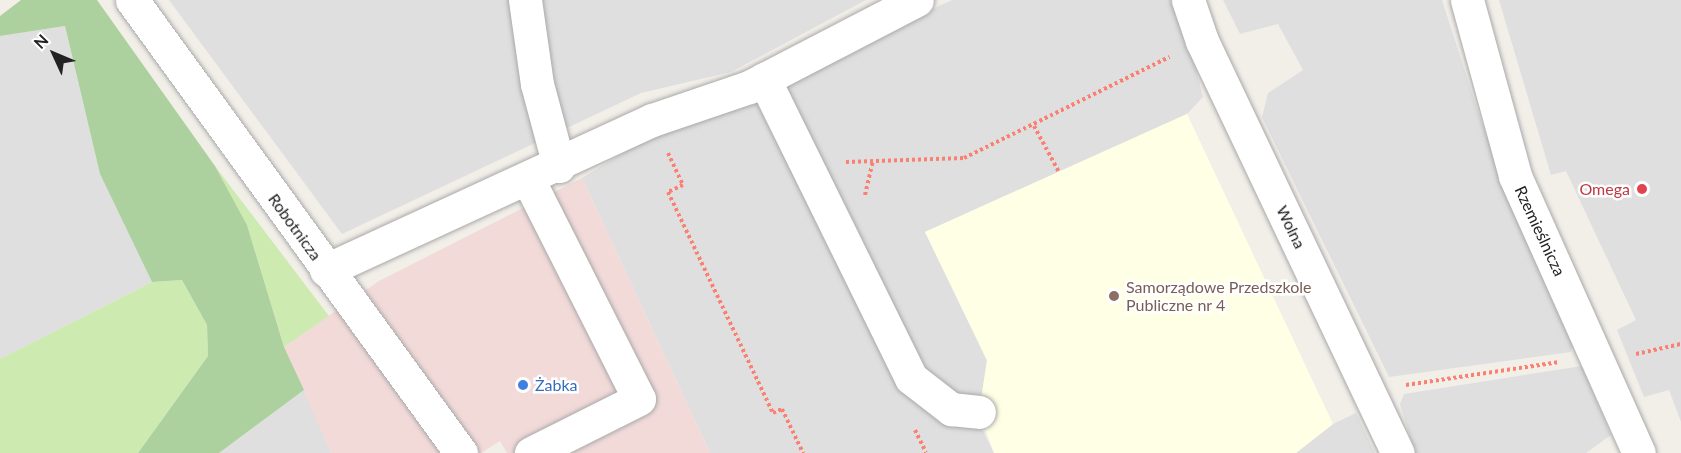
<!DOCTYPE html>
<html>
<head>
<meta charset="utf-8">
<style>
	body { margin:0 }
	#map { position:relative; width:1681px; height:453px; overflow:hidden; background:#f2efe9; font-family:Lato,sans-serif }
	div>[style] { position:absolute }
	.residential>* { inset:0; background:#e0dfdf }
	.commercial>* { inset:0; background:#f2dad9 }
	.education>* { inset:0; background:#ffffe5 }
	.grass>* { inset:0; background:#cdebb0 }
	.forest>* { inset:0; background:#add19e }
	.path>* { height:4px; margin-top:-2px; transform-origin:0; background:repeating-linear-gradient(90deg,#fa8072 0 3px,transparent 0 6px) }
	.roads { filter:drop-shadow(0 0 2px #a9a9a9) drop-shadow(0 0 2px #a9a9a9) }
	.minor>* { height:33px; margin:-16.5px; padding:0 16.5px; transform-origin:16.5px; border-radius:16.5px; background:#fff }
	.dots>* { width:16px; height:16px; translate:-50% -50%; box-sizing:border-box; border:3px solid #fff; border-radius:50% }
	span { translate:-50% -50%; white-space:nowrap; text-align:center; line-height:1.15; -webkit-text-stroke:5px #fff; paint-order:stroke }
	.health-label { font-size:16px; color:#be3a42 }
	.right { translate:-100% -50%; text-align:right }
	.street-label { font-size:16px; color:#222 }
	.education-label { font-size:16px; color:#785e54 }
	.left { translate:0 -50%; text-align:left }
	.shop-label { font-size:16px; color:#366cbe }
	.north { position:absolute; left:24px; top:24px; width:60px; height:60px; -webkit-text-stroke:4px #fff; paint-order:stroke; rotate:314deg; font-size:16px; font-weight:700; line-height:24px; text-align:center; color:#222 }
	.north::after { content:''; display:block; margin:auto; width:21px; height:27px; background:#222; clip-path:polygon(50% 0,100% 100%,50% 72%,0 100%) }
</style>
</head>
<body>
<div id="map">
	<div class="residential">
		<div style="clip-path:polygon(169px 0,866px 0,731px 72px,641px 93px,342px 234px)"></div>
		<div style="clip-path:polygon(952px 0,1178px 0,1203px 97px,1187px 114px,925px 232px,987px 361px,980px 424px,994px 453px,710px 453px,582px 178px,636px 145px)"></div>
		<div style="clip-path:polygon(1223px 0,1442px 0,1482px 124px,1574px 341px,1571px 352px,1389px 377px,1262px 117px,1268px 93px,1303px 70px,1278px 24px,1240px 34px)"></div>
		<div style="clip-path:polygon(1499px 0,1681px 0,1681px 422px,1669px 390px,1644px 397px,1617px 330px,1636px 320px,1566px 171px,1551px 175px)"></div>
		<div style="clip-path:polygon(65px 26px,100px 174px,152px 282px,0 359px,0 36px)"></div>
		<div style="clip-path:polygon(1582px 366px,1611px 435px,1586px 453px,1415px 453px,1400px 404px,1404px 394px)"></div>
		<div style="clip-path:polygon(304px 390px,331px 453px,219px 453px)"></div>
		<div style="clip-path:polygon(1356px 413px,1375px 453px,1296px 453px,1333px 424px)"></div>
	</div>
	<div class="commercial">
		<div style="clip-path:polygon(582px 178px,710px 453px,507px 453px,500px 441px,481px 453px,331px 453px,284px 347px,379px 281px)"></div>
	</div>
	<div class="education">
		<div style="clip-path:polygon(1187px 114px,1333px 424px,1296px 453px,994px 453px,979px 412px,987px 360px,925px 232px)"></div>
	</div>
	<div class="grass">
		<div style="clip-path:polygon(215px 166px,329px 316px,284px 347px,247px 225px)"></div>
		<div style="clip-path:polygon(182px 280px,207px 325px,208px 356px,138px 453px,0 453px,0 359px,152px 282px)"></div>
	</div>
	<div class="forest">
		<div style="clip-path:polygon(21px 0,97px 0,215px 166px,247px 225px,284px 347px,304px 390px,219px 453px,138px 453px,208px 356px,207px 325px,182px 280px,152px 282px,100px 174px,65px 26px,0 36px,0 16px)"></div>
	</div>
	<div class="path">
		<div style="left:1034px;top:126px;width:52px;rotate:61.5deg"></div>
		<div style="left:668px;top:153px;width:35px;rotate:65deg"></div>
		<div style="left:683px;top:185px;width:17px;rotate:155deg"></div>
		<div style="left:668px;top:192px;width:245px;rotate:64.6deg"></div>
		<div style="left:773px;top:413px;width:10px;rotate:-24deg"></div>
		<div style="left:782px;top:409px;width:49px;rotate:64.5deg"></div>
		<div style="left:846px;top:162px;width:118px;rotate:-1.9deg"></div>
		<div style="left:964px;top:158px;width:229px;rotate:-26.2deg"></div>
		<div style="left:865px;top:195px;width:35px;rotate:-77deg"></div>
		<div style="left:1636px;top:354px;width:46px;rotate:-12.5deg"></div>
		<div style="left:1406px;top:385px;width:155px;rotate:-8.5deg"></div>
		<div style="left:915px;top:430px;width:25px;rotate:64deg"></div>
	</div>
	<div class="roads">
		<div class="minor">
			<div style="left:132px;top:0;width:560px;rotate:54.01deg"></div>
			<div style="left:525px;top:0;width:85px;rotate:81.9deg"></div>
			<div style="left:537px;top:84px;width:85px;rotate:75deg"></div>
			<div style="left:1188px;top:0;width:43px;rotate:71.1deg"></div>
			<div style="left:1202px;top:41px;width:456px;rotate:64.6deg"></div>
			<div style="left:1467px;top:0;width:182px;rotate:74.7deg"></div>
			<div style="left:1515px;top:176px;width:303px;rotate:65.9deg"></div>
			<div style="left:764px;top:79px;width:333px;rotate:63.8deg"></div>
			<div style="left:911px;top:378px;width:51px;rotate:37.8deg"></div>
			<div style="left:951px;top:409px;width:28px;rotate:6deg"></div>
			<div style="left:528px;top:179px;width:246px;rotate:63.2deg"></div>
			<div style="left:639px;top:399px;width:121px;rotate:153.4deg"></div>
			<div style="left:326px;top:270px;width:359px;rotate:-24.7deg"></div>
			<div style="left:652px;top:120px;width:102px;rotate:-18.8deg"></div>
			<div style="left:749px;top:87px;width:189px;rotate:-27.4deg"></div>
		</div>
	</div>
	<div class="dots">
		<div style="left:1642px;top:189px;background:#e0444e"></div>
		<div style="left:1114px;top:296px;background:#8d6e63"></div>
		<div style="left:523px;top:385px;background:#3f7fe0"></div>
	</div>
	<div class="health-label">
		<span class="right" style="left:1630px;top:189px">Omega</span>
	</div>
	<div class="street-label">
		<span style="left:295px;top:227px;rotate:54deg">Robotnicza</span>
		<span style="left:1291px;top:227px;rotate:64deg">Wolna</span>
		<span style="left:1540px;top:231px;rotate:65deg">Rzemieślnicza</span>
	</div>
	<div class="education-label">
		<span class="left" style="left:1126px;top:296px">Samorządowe Przedszkole<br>Publiczne nr 4</span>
	</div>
	<div class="shop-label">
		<span class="left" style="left:535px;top:385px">Żabka</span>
	</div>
	<div class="north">N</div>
</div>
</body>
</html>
